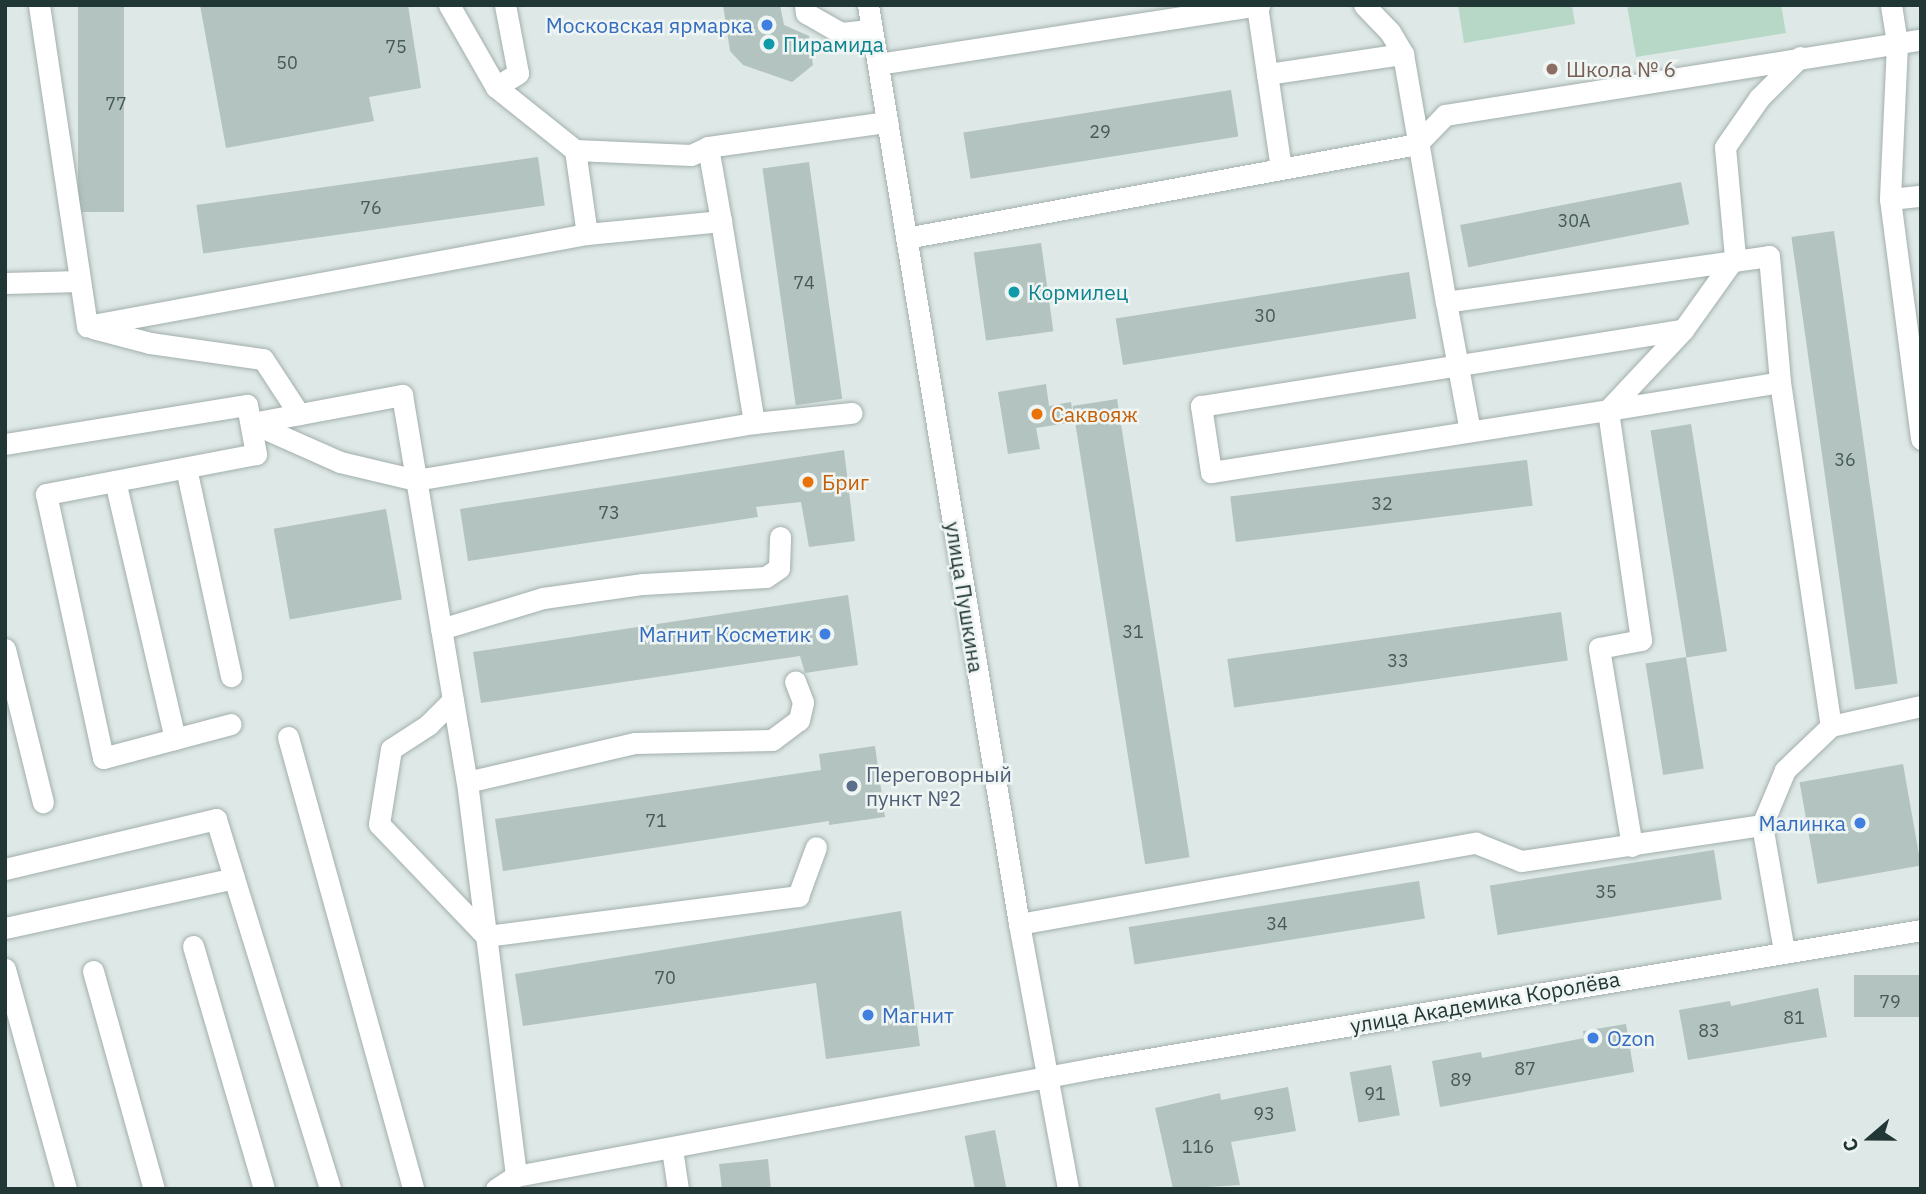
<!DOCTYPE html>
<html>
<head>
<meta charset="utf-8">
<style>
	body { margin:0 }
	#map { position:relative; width:1926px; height:1194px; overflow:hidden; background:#dee8e6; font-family:"IBM Plex Sans",sans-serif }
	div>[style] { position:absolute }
	.green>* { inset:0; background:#b8d8c7 }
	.building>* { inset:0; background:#b3c3bf; transform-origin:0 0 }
	.roads { filter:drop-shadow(0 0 2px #a2afad) drop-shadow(0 0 2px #a2afad) }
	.minor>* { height:21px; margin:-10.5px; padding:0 10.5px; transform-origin:10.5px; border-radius:10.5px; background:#fff }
	.dots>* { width:19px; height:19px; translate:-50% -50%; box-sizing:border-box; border:4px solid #eef5f3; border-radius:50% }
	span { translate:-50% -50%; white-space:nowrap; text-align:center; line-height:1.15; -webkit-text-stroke:5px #eef5f3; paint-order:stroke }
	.number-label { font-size:18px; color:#465a58 }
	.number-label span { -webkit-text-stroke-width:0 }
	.shop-label { font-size:21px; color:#366cbe }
	.right { translate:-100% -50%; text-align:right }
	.left { translate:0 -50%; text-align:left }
	.culture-label { font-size:21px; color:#0d838f }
	.education-label { font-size:21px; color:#785e54 }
	.food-label { font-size:21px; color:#c56008 }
	.street-label { font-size:21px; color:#213735 }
	.service-label { font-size:21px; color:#4e5e75 }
	.frame { position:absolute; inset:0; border:7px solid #213735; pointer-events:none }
	.north { position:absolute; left:1835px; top:1103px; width:70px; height:70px; -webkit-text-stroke:5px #eef5f3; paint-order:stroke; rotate:250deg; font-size:19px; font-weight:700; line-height:28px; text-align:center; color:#213735 }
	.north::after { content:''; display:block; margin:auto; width:24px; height:32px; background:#213735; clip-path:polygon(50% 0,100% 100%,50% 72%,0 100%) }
</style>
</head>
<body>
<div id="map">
	<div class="green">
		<div style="clip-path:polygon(1458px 5px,1572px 5px,1575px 24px,1464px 43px)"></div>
		<div style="clip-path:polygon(1627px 5px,1781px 5px,1786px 33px,1636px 57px)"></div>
	</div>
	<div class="building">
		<div style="left:78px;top:5px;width:46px;height:207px"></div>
		<div style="clip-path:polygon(200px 5px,408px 5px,421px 88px,369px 97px,374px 121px,226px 148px)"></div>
		<div style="clip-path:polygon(723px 5px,780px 5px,784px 25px,809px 36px,813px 65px,792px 82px,743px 65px,730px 51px)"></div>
		<div style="left:1231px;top:90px;width:47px;height:271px;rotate:81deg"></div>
		<div style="left:538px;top:157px;width:49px;height:345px;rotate:82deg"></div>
		<div style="left:809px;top:162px;width:239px;height:47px;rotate:82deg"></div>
		<div style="left:1681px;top:182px;width:43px;height:225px;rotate:79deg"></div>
		<div style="left:1834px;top:231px;width:457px;height:43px;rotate:82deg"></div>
		<div style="left:1041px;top:243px;width:89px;height:68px;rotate:82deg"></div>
		<div style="left:1409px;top:272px;width:47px;height:297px;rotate:81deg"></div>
		<div style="clip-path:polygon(1046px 384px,1049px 406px,1071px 402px,1074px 422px,1036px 428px,1040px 449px,1008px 454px,998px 392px)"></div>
		<div style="left:1117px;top:399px;width:464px;height:45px;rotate:81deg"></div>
		<div style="left:1691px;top:424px;width:230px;height:41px;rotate:81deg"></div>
		<div style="clip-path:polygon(844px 450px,855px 541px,809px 547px,801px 502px,756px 507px,758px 517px,468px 561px,460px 509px)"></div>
		<div style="left:1527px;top:460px;width:46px;height:299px;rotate:83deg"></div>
		<div style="left:386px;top:509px;width:92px;height:114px;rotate:80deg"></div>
		<div style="clip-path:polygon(848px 595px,858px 665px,805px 673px,800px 656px,481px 703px,473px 652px)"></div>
		<div style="left:1561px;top:612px;width:49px;height:337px;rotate:82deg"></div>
		<div style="left:1686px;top:657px;width:113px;height:41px;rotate:81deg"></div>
		<div style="clip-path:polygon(875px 746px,885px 817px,829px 825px,829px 821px,503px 871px,495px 819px,821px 770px,819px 754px)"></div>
		<div style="left:1903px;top:764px;width:103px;height:105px;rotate:80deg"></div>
		<div style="left:1714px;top:850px;width:50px;height:227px;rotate:81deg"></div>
		<div style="left:1419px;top:881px;width:38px;height:294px;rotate:81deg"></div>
		<div style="clip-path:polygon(901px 911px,920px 1046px,826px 1059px,816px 983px,523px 1026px,515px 974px)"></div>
		<div style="left:1921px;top:975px;width:42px;height:67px;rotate:90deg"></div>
		<div style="clip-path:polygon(1818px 988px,1827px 1037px,1688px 1060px,1679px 1010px,1730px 1001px,1731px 1006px)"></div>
		<div style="clip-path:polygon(1626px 1024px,1634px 1072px,1440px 1107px,1432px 1061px,1481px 1052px,1482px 1058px,1584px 1038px,1583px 1031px)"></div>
		<div style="left:1391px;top:1065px;width:51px;height:42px;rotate:80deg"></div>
		<div style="clip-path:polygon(1288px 1087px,1296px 1131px,1231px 1142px,1240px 1185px,1173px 1189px,1155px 1108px,1220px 1093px,1221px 1100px)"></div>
		<div style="left:995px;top:1130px;width:60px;height:31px;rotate:79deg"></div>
		<div style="clip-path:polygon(768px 1159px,771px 1189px,722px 1189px,719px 1164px)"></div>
	</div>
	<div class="roads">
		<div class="minor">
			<div style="left:39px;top:5px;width:325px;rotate:81.5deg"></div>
			<div style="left:87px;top:326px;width:508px;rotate:-10.43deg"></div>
			<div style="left:587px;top:234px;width:135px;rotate:-5.5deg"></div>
			<div style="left:721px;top:221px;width:75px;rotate:-100deg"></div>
			<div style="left:708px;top:147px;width:181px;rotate:-8deg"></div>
			<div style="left:449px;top:5px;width:95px;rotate:60.2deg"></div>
			<div style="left:496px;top:87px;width:101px;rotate:38.6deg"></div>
			<div style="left:575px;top:150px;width:85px;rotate:81.9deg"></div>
			<div style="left:805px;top:5px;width:8px;rotate:83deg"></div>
			<div style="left:806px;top:13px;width:40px;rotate:29.7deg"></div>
			<div style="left:841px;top:33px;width:31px;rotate:-6deg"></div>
			<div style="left:868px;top:5px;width:931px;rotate:80.67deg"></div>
			<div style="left:1019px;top:924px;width:269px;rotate:79.5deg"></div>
			<div style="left:1364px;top:5px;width:37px;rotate:46deg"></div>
			<div style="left:1390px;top:32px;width:26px;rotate:59deg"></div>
			<div style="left:1403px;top:54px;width:252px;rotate:80.2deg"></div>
			<div style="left:1446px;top:302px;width:326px;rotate:-8.1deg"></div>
			<div style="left:1769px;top:256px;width:126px;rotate:85deg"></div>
			<div style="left:1780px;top:382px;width:348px;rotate:81.6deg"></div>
			<div style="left:1831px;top:726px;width:64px;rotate:136.3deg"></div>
			<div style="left:1785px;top:770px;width:60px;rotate:112.7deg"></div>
			<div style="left:1891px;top:5px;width:39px;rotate:81deg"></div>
			<div style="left:1897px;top:44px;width:155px;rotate:92.6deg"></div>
			<div style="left:1890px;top:199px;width:242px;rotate:82.6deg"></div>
			<div style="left:1257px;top:6px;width:164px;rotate:81.6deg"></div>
			<div style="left:878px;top:64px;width:386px;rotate:-8.8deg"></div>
			<div style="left:1267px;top:74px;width:137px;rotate:-8.4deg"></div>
			<div style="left:496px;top:87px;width:26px;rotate:-32deg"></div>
			<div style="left:518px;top:73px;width:69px;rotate:-100.8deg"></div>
			<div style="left:575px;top:150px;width:116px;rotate:2.5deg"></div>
			<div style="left:691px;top:155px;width:19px;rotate:-25deg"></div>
			<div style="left:1890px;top:199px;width:31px;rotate:-6deg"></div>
			<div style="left:721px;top:221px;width:205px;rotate:80.7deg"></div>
			<div style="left:906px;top:238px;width:520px;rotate:-10.42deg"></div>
			<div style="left:1417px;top:144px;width:40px;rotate:-46deg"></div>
			<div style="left:1445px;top:115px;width:482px;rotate:-9deg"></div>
			<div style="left:5px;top:283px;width:75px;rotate:-1.5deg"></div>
			<div style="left:1446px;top:302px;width:131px;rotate:79.5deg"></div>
			<div style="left:93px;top:328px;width:59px;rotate:14.7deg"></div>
			<div style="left:150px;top:343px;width:114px;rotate:8.1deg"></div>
			<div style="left:263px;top:359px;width:66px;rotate:56.8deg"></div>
			<div style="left:1683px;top:330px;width:110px;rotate:133.2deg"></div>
			<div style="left:1608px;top:410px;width:402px;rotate:171.1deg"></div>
			<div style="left:1211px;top:472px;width:67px;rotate:-98.6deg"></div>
			<div style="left:1201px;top:406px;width:488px;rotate:-9deg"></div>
			<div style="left:1683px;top:330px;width:90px;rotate:-54.5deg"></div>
			<div style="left:1735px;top:257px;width:110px;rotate:-95.2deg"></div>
			<div style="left:1725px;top:147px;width:60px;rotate:-55.2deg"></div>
			<div style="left:1759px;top:98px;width:58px;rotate:-45deg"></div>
			<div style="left:252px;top:423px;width:153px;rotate:-10.6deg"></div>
			<div style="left:402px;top:395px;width:392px;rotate:80.5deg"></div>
			<div style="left:467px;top:782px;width:397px;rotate:82.9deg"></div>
			<div style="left:252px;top:423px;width:96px;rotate:23.9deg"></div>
			<div style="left:340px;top:462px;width:78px;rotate:13.3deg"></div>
			<div style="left:416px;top:480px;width:343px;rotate:-9.6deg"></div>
			<div style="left:754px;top:423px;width:98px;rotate:-5.9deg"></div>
			<div style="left:5px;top:444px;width:245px;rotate:-9.2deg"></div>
			<div style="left:247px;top:405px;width:50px;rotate:79.6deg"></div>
			<div style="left:256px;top:454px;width:214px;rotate:169.2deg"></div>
			<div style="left:46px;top:494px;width:270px;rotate:77.8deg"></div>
			<div style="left:103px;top:758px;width:132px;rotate:-14.9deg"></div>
			<div style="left:186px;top:468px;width:213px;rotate:77.8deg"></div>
			<div style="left:115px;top:481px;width:265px;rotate:76.9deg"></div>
			<div style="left:441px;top:629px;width:107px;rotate:-16.9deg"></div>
			<div style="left:543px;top:598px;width:101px;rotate:-8deg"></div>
			<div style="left:643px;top:584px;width:123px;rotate:-3.3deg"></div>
			<div style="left:766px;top:577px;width:16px;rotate:-35deg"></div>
			<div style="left:779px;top:568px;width:31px;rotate:-88deg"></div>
			<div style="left:5px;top:649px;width:158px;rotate:76.1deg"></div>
			<div style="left:453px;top:700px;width:35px;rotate:135deg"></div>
			<div style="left:428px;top:725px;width:44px;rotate:147deg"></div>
			<div style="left:391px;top:749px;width:76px;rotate:99.1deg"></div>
			<div style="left:379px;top:824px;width:155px;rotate:46.3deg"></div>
			<div style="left:486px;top:936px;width:315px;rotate:-7.3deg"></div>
			<div style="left:798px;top:896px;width:52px;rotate:-69.8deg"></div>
			<div style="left:1831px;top:726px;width:92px;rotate:-12.5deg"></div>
			<div style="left:288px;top:737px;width:469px;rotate:74.5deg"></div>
			<div style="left:467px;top:782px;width:172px;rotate:-13.1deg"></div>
			<div style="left:635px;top:743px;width:137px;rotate:-1.3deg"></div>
			<div style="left:772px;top:740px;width:34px;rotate:-37deg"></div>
			<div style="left:799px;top:720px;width:18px;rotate:-77deg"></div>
			<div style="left:803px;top:702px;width:22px;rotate:-111deg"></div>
			<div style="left:1632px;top:846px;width:201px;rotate:-99.5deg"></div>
			<div style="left:1599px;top:648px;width:43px;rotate:-10.8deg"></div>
			<div style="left:1641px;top:640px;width:232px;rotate:-98.2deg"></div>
			<div style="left:1608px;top:410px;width:174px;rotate:-9.2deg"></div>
			<div style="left:5px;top:869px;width:217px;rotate:-13.3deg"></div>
			<div style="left:216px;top:819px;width:62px;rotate:73deg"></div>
			<div style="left:1019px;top:924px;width:464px;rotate:-10.1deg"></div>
			<div style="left:1476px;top:843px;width:48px;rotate:21.8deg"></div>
			<div style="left:1521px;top:861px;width:244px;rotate:-8.5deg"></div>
			<div style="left:1762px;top:825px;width:128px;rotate:80.1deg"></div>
			<div style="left:5px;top:928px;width:234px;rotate:-12.3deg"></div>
			<div style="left:234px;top:878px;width:325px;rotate:72.8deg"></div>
			<div style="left:193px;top:946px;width:253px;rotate:73.7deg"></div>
			<div style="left:5px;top:969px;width:228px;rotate:74.5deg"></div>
			<div style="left:93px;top:971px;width:226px;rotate:74.4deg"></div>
			<div style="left:672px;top:1149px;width:40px;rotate:81.5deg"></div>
			<div style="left:496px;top:1189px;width:24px;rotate:-33deg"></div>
			<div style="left:516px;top:1176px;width:594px;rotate:-10.57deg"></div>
			<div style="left:1100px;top:1067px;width:832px;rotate:-9.47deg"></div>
		</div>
	</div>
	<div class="dots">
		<div style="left:767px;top:25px;background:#3f7fe0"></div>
		<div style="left:769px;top:44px;background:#0f9aa8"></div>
		<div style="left:1552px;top:69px;background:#8d6e63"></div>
		<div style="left:1014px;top:292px;background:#0f9aa8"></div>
		<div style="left:1037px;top:414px;background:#e8710a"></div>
		<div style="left:808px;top:482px;background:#e8710a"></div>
		<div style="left:825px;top:634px;background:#3f7fe0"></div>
		<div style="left:852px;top:786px;background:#5c6f8a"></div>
		<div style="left:1860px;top:823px;background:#3f7fe0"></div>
		<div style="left:868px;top:1015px;background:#3f7fe0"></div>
		<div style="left:1593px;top:1038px;background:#3f7fe0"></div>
	</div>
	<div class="number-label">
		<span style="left:396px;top:47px">75</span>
		<span style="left:287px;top:63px">50</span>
		<span style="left:116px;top:104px">77</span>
		<span style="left:1100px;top:132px">29</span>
		<span style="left:371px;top:208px">76</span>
		<span style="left:1574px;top:221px">30А</span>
		<span style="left:804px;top:283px">74</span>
		<span style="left:1265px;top:316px">30</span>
		<span style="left:1845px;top:460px">36</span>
		<span style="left:1382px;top:504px">32</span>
		<span style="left:609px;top:513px">73</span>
		<span style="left:1133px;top:632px">31</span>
		<span style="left:1398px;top:661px">33</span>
		<span style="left:656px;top:821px">71</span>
		<span style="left:1606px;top:892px">35</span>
		<span style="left:1277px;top:924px">34</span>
		<span style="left:665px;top:978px">70</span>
		<span style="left:1890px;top:1002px">79</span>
		<span style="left:1794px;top:1018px">81</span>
		<span style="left:1709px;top:1031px">83</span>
		<span style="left:1525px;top:1069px">87</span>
		<span style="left:1461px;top:1080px">89</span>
		<span style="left:1375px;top:1094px">91</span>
		<span style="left:1264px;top:1114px">93</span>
		<span style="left:1198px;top:1147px">116</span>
	</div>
	<div class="shop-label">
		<span class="right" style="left:753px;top:25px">Московская ярмарка</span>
		<span class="right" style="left:811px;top:634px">Магнит Косметик</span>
		<span class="right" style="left:1846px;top:823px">Малинка</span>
		<span class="left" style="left:882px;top:1015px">Магнит</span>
		<span class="left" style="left:1607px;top:1038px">Ozon</span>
	</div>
	<div class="culture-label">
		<span class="left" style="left:783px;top:44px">Пирамида</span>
		<span class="left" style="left:1028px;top:292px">Кормилец</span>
	</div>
	<div class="education-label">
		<span class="left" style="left:1566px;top:69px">Школа № 6</span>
	</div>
	<div class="food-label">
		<span class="left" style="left:1051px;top:414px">Саквояж</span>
		<span class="left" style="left:822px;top:482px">Бриг</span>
	</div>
	<div class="street-label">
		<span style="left:965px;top:597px;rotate:81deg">улица Пушкина</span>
		<span style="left:1485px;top:1002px;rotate:-10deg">улица Академика Королёва</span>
	</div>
	<div class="service-label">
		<span class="left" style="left:866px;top:786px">Переговорный<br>пункт №2</span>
	</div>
	<div class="frame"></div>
	<div class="north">С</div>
</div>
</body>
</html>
